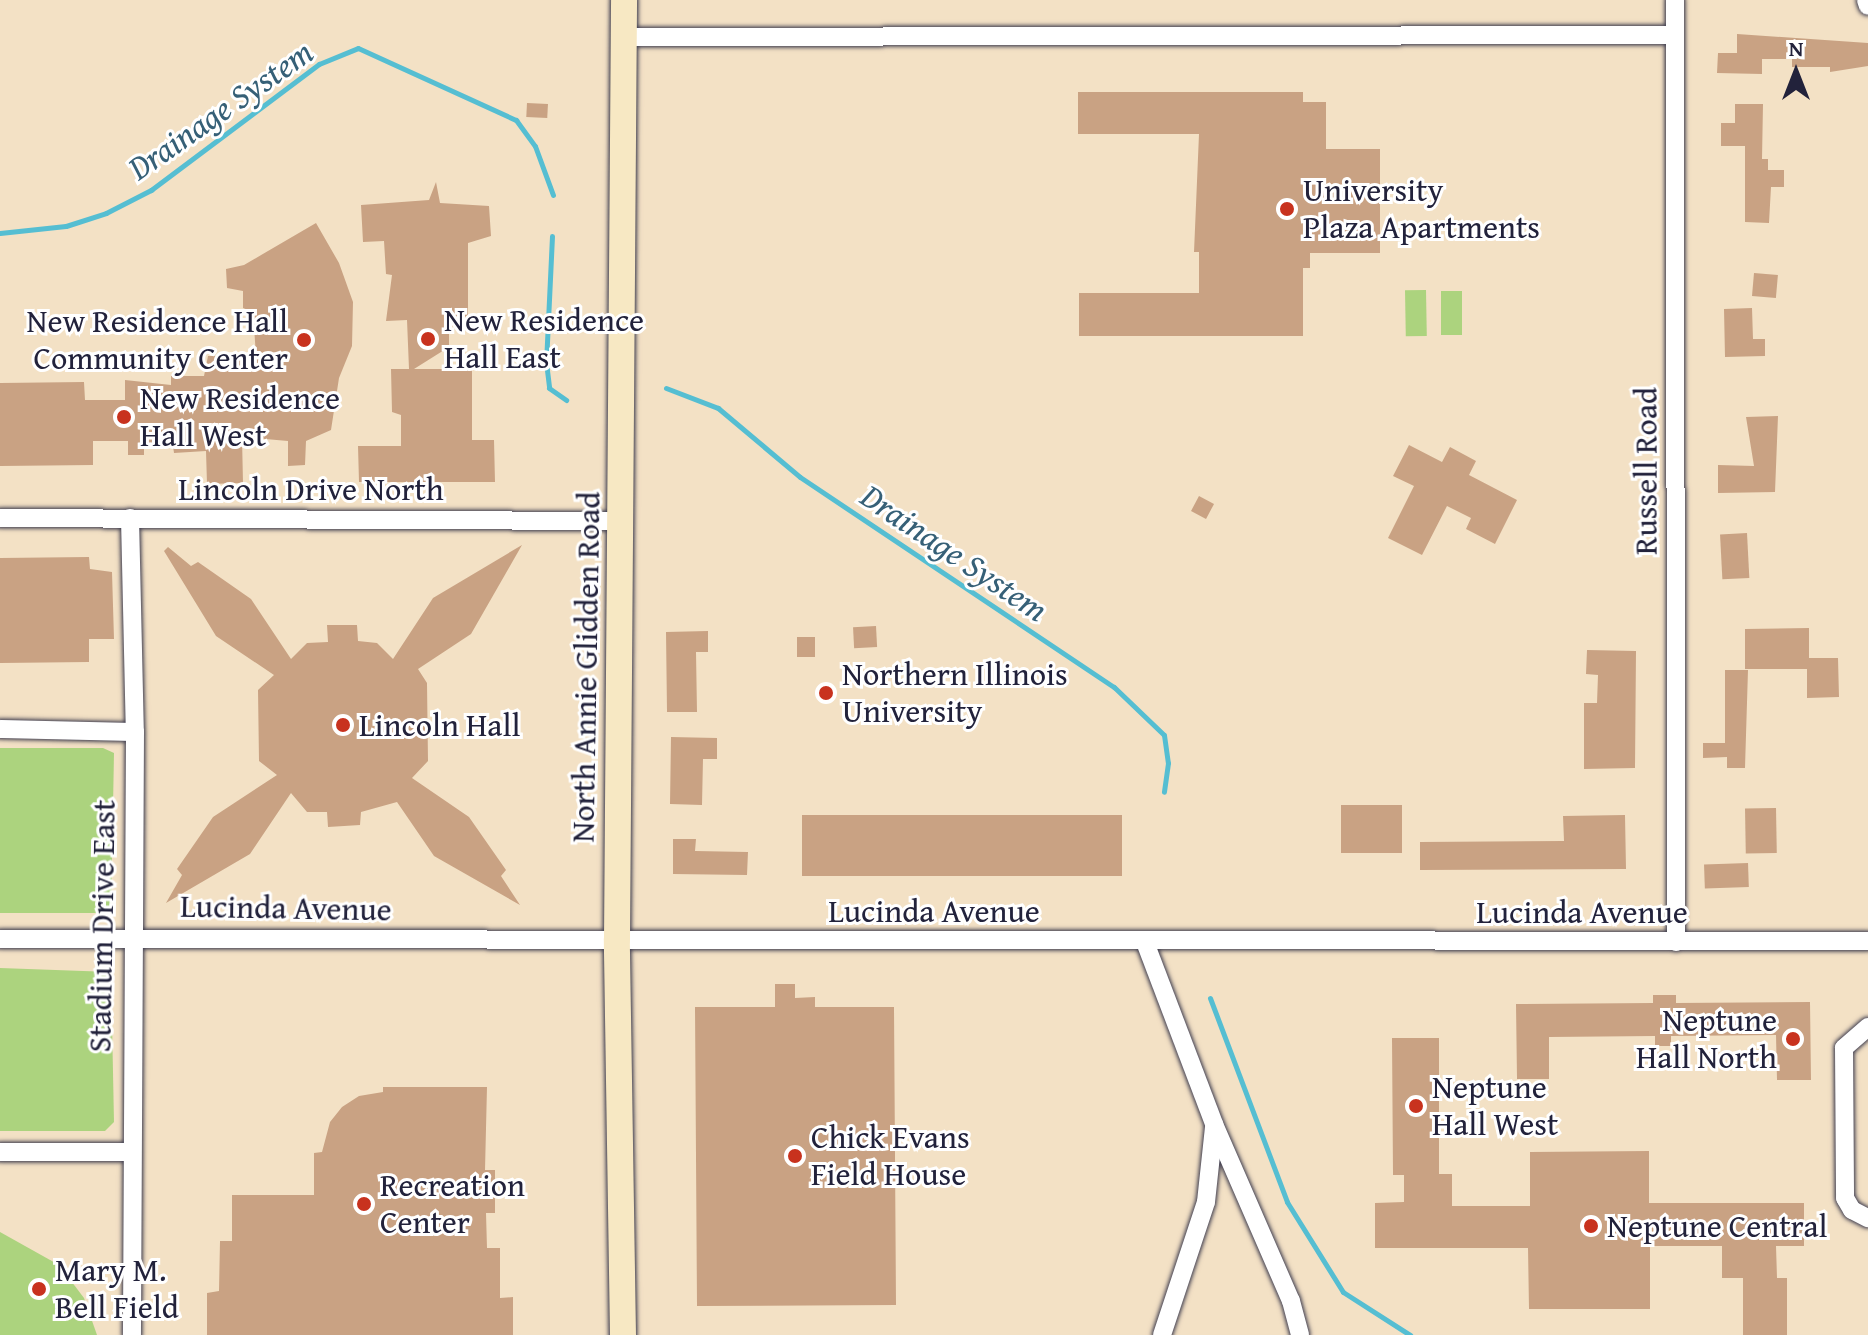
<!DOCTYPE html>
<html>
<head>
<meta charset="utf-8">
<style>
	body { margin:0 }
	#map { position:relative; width:1868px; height:1335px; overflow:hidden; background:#f3e1c5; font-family:"Gentium Book Plus",serif }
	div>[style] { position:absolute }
	.green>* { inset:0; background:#acd37e; transform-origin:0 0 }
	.stream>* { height:5px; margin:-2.5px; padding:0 2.5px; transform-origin:2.5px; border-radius:2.5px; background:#55bed2 }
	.building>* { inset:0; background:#c9a283; transform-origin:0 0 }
	.roads { filter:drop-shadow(0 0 2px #413f50) drop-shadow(0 0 2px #413f50) }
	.minor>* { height:18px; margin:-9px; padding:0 9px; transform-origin:9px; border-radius:9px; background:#fff }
	.secondary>* { height:26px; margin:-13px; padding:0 13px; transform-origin:13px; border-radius:13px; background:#f7e8c3 }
	.dots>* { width:22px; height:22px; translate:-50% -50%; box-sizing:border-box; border:4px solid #fff; border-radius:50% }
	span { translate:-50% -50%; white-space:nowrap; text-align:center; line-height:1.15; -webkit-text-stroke:6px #fff; paint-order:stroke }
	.poi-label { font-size:32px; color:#22223b }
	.left { translate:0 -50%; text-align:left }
	.right { translate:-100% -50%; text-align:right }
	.street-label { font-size:32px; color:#22223b }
	.water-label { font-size:34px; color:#366077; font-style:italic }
	.north { position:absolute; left:1756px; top:32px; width:80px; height:80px; -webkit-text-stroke:6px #fff; paint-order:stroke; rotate:0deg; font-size:22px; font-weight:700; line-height:32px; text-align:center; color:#22223b }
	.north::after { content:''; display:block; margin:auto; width:28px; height:36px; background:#22223b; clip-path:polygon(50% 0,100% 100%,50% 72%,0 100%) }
</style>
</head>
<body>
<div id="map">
	<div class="green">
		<div style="left:1426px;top:290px;width:46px;height:21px;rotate:89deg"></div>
		<div style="left:1441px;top:291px;width:21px;height:44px"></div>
		<div style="clip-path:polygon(0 748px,103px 748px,114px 753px,111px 913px,0 913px)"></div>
		<div style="clip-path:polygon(0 968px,111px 972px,114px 1122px,105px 1131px,0 1131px)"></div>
		<div style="clip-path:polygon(0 1232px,59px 1265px,84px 1298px,97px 1335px,0 1335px)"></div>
	</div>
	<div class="stream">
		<div style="left:0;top:233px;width:66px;rotate:-6.1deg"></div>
		<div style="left:66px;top:226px;width:42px;rotate:-18deg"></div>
		<div style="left:106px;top:213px;width:51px;rotate:-27.1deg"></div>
		<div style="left:151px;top:190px;width:210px;rotate:-36.9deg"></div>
		<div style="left:319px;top:64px;width:42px;rotate:-22.3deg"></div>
		<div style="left:358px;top:48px;width:174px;rotate:24.5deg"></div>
		<div style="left:516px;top:120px;width:32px;rotate:54deg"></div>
		<div style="left:535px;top:146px;width:52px;rotate:69.8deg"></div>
		<div style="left:552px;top:236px;width:126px;rotate:92.7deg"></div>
		<div style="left:546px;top:362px;width:26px;rotate:83deg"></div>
		<div style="left:549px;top:388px;width:21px;rotate:35deg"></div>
		<div style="left:666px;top:388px;width:56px;rotate:21deg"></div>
		<div style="left:718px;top:408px;width:107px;rotate:40.1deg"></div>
		<div style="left:800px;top:477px;width:378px;rotate:33.8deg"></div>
		<div style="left:1114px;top:687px;width:69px;rotate:43.8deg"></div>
		<div style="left:1164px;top:735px;width:28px;rotate:82deg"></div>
		<div style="left:1168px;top:763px;width:29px;rotate:98deg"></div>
		<div style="left:1210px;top:998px;width:218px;rotate:69.3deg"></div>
		<div style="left:1287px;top:1202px;width:106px;rotate:58.1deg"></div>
		<div style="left:1343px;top:1292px;width:80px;rotate:32.7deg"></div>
	</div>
	<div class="building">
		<div style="clip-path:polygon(1737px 34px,1868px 43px,1868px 66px,1830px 72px,1830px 67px,1792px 67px,1792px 59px,1762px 59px,1762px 74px,1717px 73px,1718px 53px,1737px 53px)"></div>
		<div style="clip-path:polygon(1078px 92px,1303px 92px,1303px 102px,1326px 102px,1326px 149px,1380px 149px,1380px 253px,1310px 253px,1310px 268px,1303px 268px,1303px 336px,1079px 336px,1079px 293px,1199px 293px,1199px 252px,1194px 252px,1199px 134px,1078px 134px)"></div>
		<div style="left:527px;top:103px;width:21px;height:14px;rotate:3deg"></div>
		<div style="clip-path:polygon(1735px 104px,1763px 104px,1762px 159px,1768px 159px,1768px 170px,1784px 170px,1784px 187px,1771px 187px,1769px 223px,1745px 222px,1745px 146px,1721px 146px,1721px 123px,1735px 123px)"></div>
		<div style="clip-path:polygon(436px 182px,440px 203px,489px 206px,491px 236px,468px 243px,468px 318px,449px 318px,449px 347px,414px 369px,472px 369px,472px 440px,494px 440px,495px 482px,359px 482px,358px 446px,401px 446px,401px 415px,392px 412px,391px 369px,409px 369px,407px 320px,386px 321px,392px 275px,386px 274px,384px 241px,363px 242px,361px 205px,429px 200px)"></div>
		<div style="clip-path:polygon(316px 223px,339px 263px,353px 302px,352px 346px,339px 378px,331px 430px,306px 441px,305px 465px,288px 466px,288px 441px,242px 437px,243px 483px,207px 484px,206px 451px,174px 453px,173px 446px,144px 446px,144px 455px,128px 455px,128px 441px,93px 441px,93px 465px,0 466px,0 383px,84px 382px,85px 400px,125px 400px,125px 380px,171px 385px,171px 376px,204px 376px,208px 356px,256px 356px,253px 312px,243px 308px,243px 291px,227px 288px,226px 269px,244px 265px)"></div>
		<div style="left:1754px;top:273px;width:24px;height:23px;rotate:5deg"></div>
		<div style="clip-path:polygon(1752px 308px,1753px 339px,1765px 339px,1765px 356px,1725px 357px,1724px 309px)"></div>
		<div style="clip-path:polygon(1778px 416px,1775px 492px,1718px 493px,1718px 465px,1754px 466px,1746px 417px)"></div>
		<div style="clip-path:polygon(1409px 445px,1442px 462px,1450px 447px,1476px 461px,1469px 475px,1517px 500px,1495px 544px,1466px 529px,1471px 518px,1447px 506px,1422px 555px,1388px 538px,1414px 486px,1393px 476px)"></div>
		<div style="left:1199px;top:496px;width:17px;height:17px;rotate:28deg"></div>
		<div style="left:1747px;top:533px;width:45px;height:27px;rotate:87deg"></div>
		<div style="clip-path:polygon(522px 545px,471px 634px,418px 669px,427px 683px,428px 761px,412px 778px,469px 817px,506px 870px,501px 876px,520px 905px,434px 856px,397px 802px,361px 812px,360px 825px,328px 827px,327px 812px,307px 812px,291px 793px,250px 854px,166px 903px,182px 875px,177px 869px,213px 817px,277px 775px,259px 761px,258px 690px,274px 675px,216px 636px,164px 551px,168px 547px,191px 566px,198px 562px,251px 599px,291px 659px,307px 643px,328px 642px,327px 625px,357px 625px,358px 641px,377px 643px,393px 659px,433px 598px)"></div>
		<div style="clip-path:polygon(89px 557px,90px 569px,112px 572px,114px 639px,89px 639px,89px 662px,0 663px,0 558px)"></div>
		<div style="left:876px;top:626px;width:21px;height:23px;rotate:87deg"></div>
		<div style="clip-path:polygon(1809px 628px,1809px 658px,1838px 658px,1839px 697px,1807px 698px,1807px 669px,1745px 669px,1745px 629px)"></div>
		<div style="clip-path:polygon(708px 631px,708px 652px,696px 652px,697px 712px,667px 712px,666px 632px)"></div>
		<div style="left:815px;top:637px;width:20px;height:18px;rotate:90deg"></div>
		<div style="clip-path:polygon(1587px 650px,1636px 651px,1635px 768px,1584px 769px,1584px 703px,1597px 703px,1598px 675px,1586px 674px)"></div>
		<div style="clip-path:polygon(1725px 670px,1748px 670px,1745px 768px,1727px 768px,1727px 757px,1703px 758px,1703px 743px,1725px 743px)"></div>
		<div style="clip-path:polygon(671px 737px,717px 738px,717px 759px,703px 759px,702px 805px,670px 804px)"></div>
		<div style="left:1341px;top:805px;width:61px;height:48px"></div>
		<div style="left:1776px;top:808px;width:45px;height:31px;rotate:89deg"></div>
		<div style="left:1122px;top:815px;width:61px;height:320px;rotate:90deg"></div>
		<div style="clip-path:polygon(1625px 815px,1626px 869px,1420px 870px,1420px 842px,1564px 841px,1563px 816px)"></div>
		<div style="clip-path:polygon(673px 839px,696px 839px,695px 851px,748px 852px,747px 875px,673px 874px)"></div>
		<div style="left:1748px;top:863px;width:24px;height:44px;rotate:88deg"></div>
		<div style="clip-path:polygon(775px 984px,795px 984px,795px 998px,815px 997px,815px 1007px,894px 1007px,896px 1305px,697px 1306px,695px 1007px,775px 1007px)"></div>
		<div style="clip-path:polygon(1653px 995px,1676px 995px,1676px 1003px,1810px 1002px,1811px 1080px,1777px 1080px,1776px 1035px,1671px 1036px,1671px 1046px,1655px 1046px,1655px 1036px,1549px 1037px,1549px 1079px,1517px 1079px,1516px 1004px,1653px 1003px)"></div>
		<div style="clip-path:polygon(1392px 1038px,1439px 1038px,1439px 1174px,1452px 1174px,1452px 1206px,1530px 1206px,1530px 1152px,1649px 1151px,1649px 1203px,1804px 1203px,1804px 1246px,1776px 1246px,1777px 1278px,1787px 1278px,1787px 1335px,1743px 1335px,1743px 1278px,1722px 1278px,1722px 1246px,1650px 1246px,1650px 1309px,1529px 1309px,1528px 1248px,1375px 1248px,1375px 1203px,1404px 1202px,1404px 1175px,1393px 1175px)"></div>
		<div style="clip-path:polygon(383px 1087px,487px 1087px,485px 1170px,495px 1170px,495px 1213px,486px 1213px,487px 1248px,500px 1248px,500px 1298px,513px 1297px,513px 1335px,207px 1335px,207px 1293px,219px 1291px,220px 1241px,232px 1241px,232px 1195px,314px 1195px,314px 1153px,322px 1152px,330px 1122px,342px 1107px,359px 1096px,383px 1092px)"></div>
	</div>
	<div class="roads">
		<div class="minor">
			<div style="left:1675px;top:0;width:942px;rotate:89.94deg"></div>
			<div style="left:1866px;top:0;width:6px;rotate:72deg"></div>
			<div style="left:624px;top:37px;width:1051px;rotate:-0.11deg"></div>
			<div style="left:0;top:518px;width:621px;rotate:0.28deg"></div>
			<div style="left:130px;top:518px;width:214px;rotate:88.7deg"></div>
			<div style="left:135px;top:732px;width:603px;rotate:90.29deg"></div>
			<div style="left:0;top:729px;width:135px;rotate:1.3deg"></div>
			<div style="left:0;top:939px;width:1868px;rotate:0.06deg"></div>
			<div style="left:1145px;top:942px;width:195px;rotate:69.2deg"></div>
			<div style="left:1214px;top:1124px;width:193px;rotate:66.5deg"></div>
			<div style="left:1291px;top:1301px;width:35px;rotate:75deg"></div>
			<div style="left:1868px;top:1027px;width:32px;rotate:139deg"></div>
			<div style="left:1844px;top:1048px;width:150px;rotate:89.6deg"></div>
			<div style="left:1845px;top:1198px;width:14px;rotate:60deg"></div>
			<div style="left:1852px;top:1210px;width:18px;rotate:27deg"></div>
			<div style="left:0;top:1152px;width:129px"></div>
			<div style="left:1162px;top:1335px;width:140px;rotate:-71.7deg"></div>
			<div style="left:1206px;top:1202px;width:75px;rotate:-83.9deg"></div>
		</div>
		<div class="secondary">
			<div style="left:623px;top:1335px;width:396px;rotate:-90.9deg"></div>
			<div style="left:617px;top:939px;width:939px;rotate:-89.57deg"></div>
		</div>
	</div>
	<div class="dots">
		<div style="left:1287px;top:209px;background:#c8321e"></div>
		<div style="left:428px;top:339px;background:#c8321e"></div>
		<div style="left:304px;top:340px;background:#c8321e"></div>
		<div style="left:124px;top:417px;background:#c8321e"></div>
		<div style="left:826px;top:693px;background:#c8321e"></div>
		<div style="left:343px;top:725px;background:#c8321e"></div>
		<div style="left:1793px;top:1039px;background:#c8321e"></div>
		<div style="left:1416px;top:1106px;background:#c8321e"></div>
		<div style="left:795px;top:1156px;background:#c8321e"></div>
		<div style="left:364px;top:1204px;background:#c8321e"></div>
		<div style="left:1591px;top:1226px;background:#c8321e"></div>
		<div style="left:39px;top:1289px;background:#c8321e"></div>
	</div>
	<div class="poi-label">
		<span class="left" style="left:1303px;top:209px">University<br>Plaza Apartments</span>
		<span class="left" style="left:444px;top:339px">New Residence<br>Hall East</span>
		<span class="right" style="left:288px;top:340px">New Residence Hall<br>Community Center</span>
		<span class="left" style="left:140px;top:417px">New Residence<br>Hall West</span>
		<span class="left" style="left:842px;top:693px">Northern Illinois<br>University</span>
		<span class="left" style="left:359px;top:725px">Lincoln Hall</span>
		<span class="right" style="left:1777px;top:1039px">Neptune<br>Hall North</span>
		<span class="left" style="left:1432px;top:1106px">Neptune<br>Hall West</span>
		<span class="left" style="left:811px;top:1156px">Chick Evans<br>Field House</span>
		<span class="left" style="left:380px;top:1204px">Recreation<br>Center</span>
		<span class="left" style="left:1607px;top:1226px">Neptune Central</span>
		<span class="left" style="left:55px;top:1289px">Mary M.<br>Bell Field</span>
	</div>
	<div class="street-label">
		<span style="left:1646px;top:471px;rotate:-90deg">Russell Road</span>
		<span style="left:311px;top:489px">Lincoln Drive North</span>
		<span style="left:586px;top:667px;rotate:-89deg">North Annie Glidden Road</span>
		<span style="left:286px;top:908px;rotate:1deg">Lucinda Avenue</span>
		<span style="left:934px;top:911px">Lucinda Avenue</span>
		<span style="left:1582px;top:912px">Lucinda Avenue</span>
		<span style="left:102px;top:926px;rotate:-89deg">Stadium Drive East</span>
	</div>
	<div class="water-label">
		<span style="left:220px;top:109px;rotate:-35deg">Drainage System</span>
		<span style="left:955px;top:552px;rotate:34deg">Drainage System</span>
	</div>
	<div class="north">N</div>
</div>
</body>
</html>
